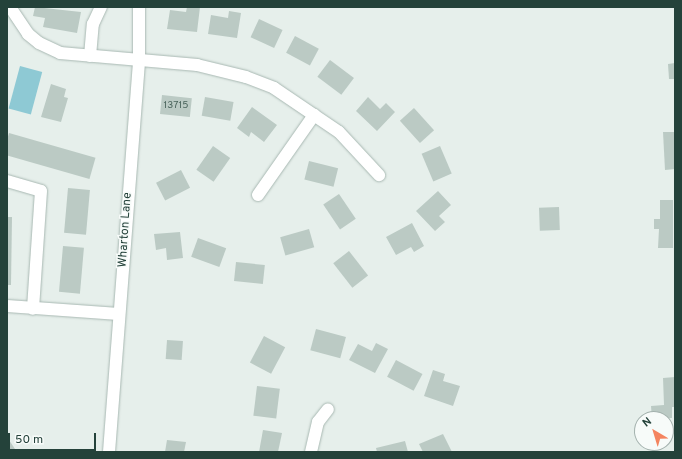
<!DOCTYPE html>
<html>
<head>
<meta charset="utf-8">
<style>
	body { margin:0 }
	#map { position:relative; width:682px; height:459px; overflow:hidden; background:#e6efeb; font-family:Overpass,sans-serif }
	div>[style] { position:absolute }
	.water>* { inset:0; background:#8ec9d4; transform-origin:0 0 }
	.building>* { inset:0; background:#bbcac4; transform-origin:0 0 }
	.roads { filter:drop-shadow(0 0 1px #a8b8b2) drop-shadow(0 0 1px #a8b8b2) }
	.minor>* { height:12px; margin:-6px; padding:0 6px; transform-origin:6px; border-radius:6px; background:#fff }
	span { translate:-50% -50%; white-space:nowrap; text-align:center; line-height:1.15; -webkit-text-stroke:3px #f7fbf9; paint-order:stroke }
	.number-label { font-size:10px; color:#4a645c }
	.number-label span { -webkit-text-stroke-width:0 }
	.street-label { font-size:12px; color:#24423a }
	.frame { position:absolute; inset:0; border:8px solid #24423a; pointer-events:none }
	.north { position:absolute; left:634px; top:411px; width:40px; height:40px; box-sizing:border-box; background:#f7fbf9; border:1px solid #a3b1ad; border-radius:50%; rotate:322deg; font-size:11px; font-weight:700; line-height:16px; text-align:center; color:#24423a }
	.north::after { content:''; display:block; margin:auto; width:14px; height:18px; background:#f4845f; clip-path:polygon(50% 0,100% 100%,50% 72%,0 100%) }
	.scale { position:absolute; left:8px; top:433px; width:88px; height:18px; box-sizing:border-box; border:2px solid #24423a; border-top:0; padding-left:5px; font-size:12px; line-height:14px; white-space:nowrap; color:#24423a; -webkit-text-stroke:3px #f7fbf9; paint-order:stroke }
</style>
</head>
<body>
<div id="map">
	<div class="water">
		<div style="left:20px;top:66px;width:23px;height:44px;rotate:15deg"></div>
	</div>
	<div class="building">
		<div style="clip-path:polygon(35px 7px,81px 12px,77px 33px,43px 27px,45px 18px,33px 16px)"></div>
		<div style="clip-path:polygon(187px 7px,200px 7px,197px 32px,167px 29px,170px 10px,186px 12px)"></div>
		<div style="clip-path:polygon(229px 11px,241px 13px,237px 38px,208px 34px,211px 15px,228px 18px)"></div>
		<div style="left:259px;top:19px;width:26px;height:20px;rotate:25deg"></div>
		<div style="left:295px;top:36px;width:27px;height:19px;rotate:28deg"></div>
		<div style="left:330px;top:60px;width:30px;height:21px;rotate:37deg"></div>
		<div style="clip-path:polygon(675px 63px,675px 79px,669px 79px,668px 64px)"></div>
		<div style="clip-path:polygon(51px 84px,66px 89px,64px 97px,68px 98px,61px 122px,41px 117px)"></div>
		<div style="left:162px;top:95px;width:30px;height:19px;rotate:6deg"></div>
		<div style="left:205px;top:97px;width:29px;height:19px;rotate:10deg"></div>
		<div style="clip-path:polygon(368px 97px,380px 109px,386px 103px,395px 112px,377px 131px,356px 111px)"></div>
		<div style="clip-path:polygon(252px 107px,277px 125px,264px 142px,251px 132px,249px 137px,237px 128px)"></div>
		<div style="left:414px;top:108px;width:30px;height:19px;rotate:48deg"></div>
		<div style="clip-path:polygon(663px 132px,675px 132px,675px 169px,665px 170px)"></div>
		<div style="left:9px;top:133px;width:90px;height:22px;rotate:16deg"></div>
		<div style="left:213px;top:146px;width:21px;height:29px;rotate:35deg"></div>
		<div style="left:440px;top:146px;width:30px;height:20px;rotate:67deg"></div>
		<div style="left:309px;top:161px;width:30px;height:19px;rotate:14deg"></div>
		<div style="left:181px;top:170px;width:20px;height:28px;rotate:63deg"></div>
		<div style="left:68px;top:188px;width:22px;height:45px;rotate:5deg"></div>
		<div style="clip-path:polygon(438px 191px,451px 205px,439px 216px,445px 222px,435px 231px,416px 211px)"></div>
		<div style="left:339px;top:194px;width:30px;height:19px;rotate:56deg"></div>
		<div style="clip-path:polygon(660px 200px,673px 200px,673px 248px,658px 248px,659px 229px,654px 229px,654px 219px,660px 219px)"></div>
		<div style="left:559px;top:207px;width:23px;height:20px;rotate:88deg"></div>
		<div style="clip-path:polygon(7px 217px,12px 217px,11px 285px,7px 285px)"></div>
		<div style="clip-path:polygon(412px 223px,424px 246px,414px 252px,411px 247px,396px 255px,386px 237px)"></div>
		<div style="left:309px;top:229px;width:19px;height:30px;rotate:74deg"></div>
		<div style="clip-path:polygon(180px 232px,183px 258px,167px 260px,166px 248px,156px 250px,154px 234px)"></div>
		<div style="left:198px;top:238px;width:30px;height:20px;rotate:20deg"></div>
		<div style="left:63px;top:246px;width:21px;height:46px;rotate:5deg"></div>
		<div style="left:349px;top:251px;width:31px;height:20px;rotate:52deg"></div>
		<div style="left:236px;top:262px;width:29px;height:19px;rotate:6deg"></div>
		<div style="left:316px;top:329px;width:31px;height:22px;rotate:15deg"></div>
		<div style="left:264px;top:336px;width:24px;height:30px;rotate:28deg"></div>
		<div style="left:167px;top:340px;width:16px;height:19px;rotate:4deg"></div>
		<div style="clip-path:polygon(376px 343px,388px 349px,375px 373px,349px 360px,358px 344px,372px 351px)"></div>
		<div style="left:396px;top:360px;width:30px;height:19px;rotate:28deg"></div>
		<div style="clip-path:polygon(433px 370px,445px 374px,443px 381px,460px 386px,453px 406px,424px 396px)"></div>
		<div style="clip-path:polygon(675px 377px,675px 407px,672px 407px,672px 418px,652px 419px,651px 406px,664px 405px,663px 378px)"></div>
		<div style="left:257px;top:386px;width:23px;height:30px;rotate:7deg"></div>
		<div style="clip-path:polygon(263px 430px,282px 433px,278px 452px,259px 452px)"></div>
		<div style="clip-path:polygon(443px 434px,452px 452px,423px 452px,419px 444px)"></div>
		<div style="clip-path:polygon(7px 437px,17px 452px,7px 452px)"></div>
		<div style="clip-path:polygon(167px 440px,186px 442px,184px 452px,165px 452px)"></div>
		<div style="clip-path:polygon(405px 441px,408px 452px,377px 452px,376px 448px)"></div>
	</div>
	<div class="roads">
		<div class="minor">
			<div style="left:10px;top:7px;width:32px;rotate:56deg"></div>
			<div style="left:28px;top:34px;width:14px;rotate:39deg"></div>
			<div style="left:39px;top:43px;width:23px;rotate:25deg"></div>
			<div style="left:60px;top:53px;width:138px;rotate:5deg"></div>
			<div style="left:197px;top:65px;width:50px;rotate:13.8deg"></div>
			<div style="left:246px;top:77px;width:30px;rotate:21deg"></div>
			<div style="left:274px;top:88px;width:78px;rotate:34.1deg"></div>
			<div style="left:339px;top:132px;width:59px;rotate:47.1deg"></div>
			<div style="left:90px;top:56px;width:32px;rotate:-85deg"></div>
			<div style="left:93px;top:24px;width:19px;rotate:-65deg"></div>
			<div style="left:7px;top:181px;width:35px;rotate:16deg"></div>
			<div style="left:41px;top:191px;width:118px;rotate:93.9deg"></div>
			<div style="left:258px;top:195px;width:98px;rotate:-55deg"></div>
			<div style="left:7px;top:306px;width:112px;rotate:4.1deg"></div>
			<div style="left:109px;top:452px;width:394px;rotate:-85.6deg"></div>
			<div style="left:139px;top:59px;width:52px;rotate:-90deg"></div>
			<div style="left:311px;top:452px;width:31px;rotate:-77deg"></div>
			<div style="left:318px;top:422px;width:16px;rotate:-52deg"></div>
		</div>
	</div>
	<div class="number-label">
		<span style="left:176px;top:106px">13715</span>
	</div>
	<div class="street-label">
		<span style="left:126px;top:230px;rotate:-86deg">Wharton Lane</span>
	</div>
	<div class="frame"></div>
	<div class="north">N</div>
	<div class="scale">50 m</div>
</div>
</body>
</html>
